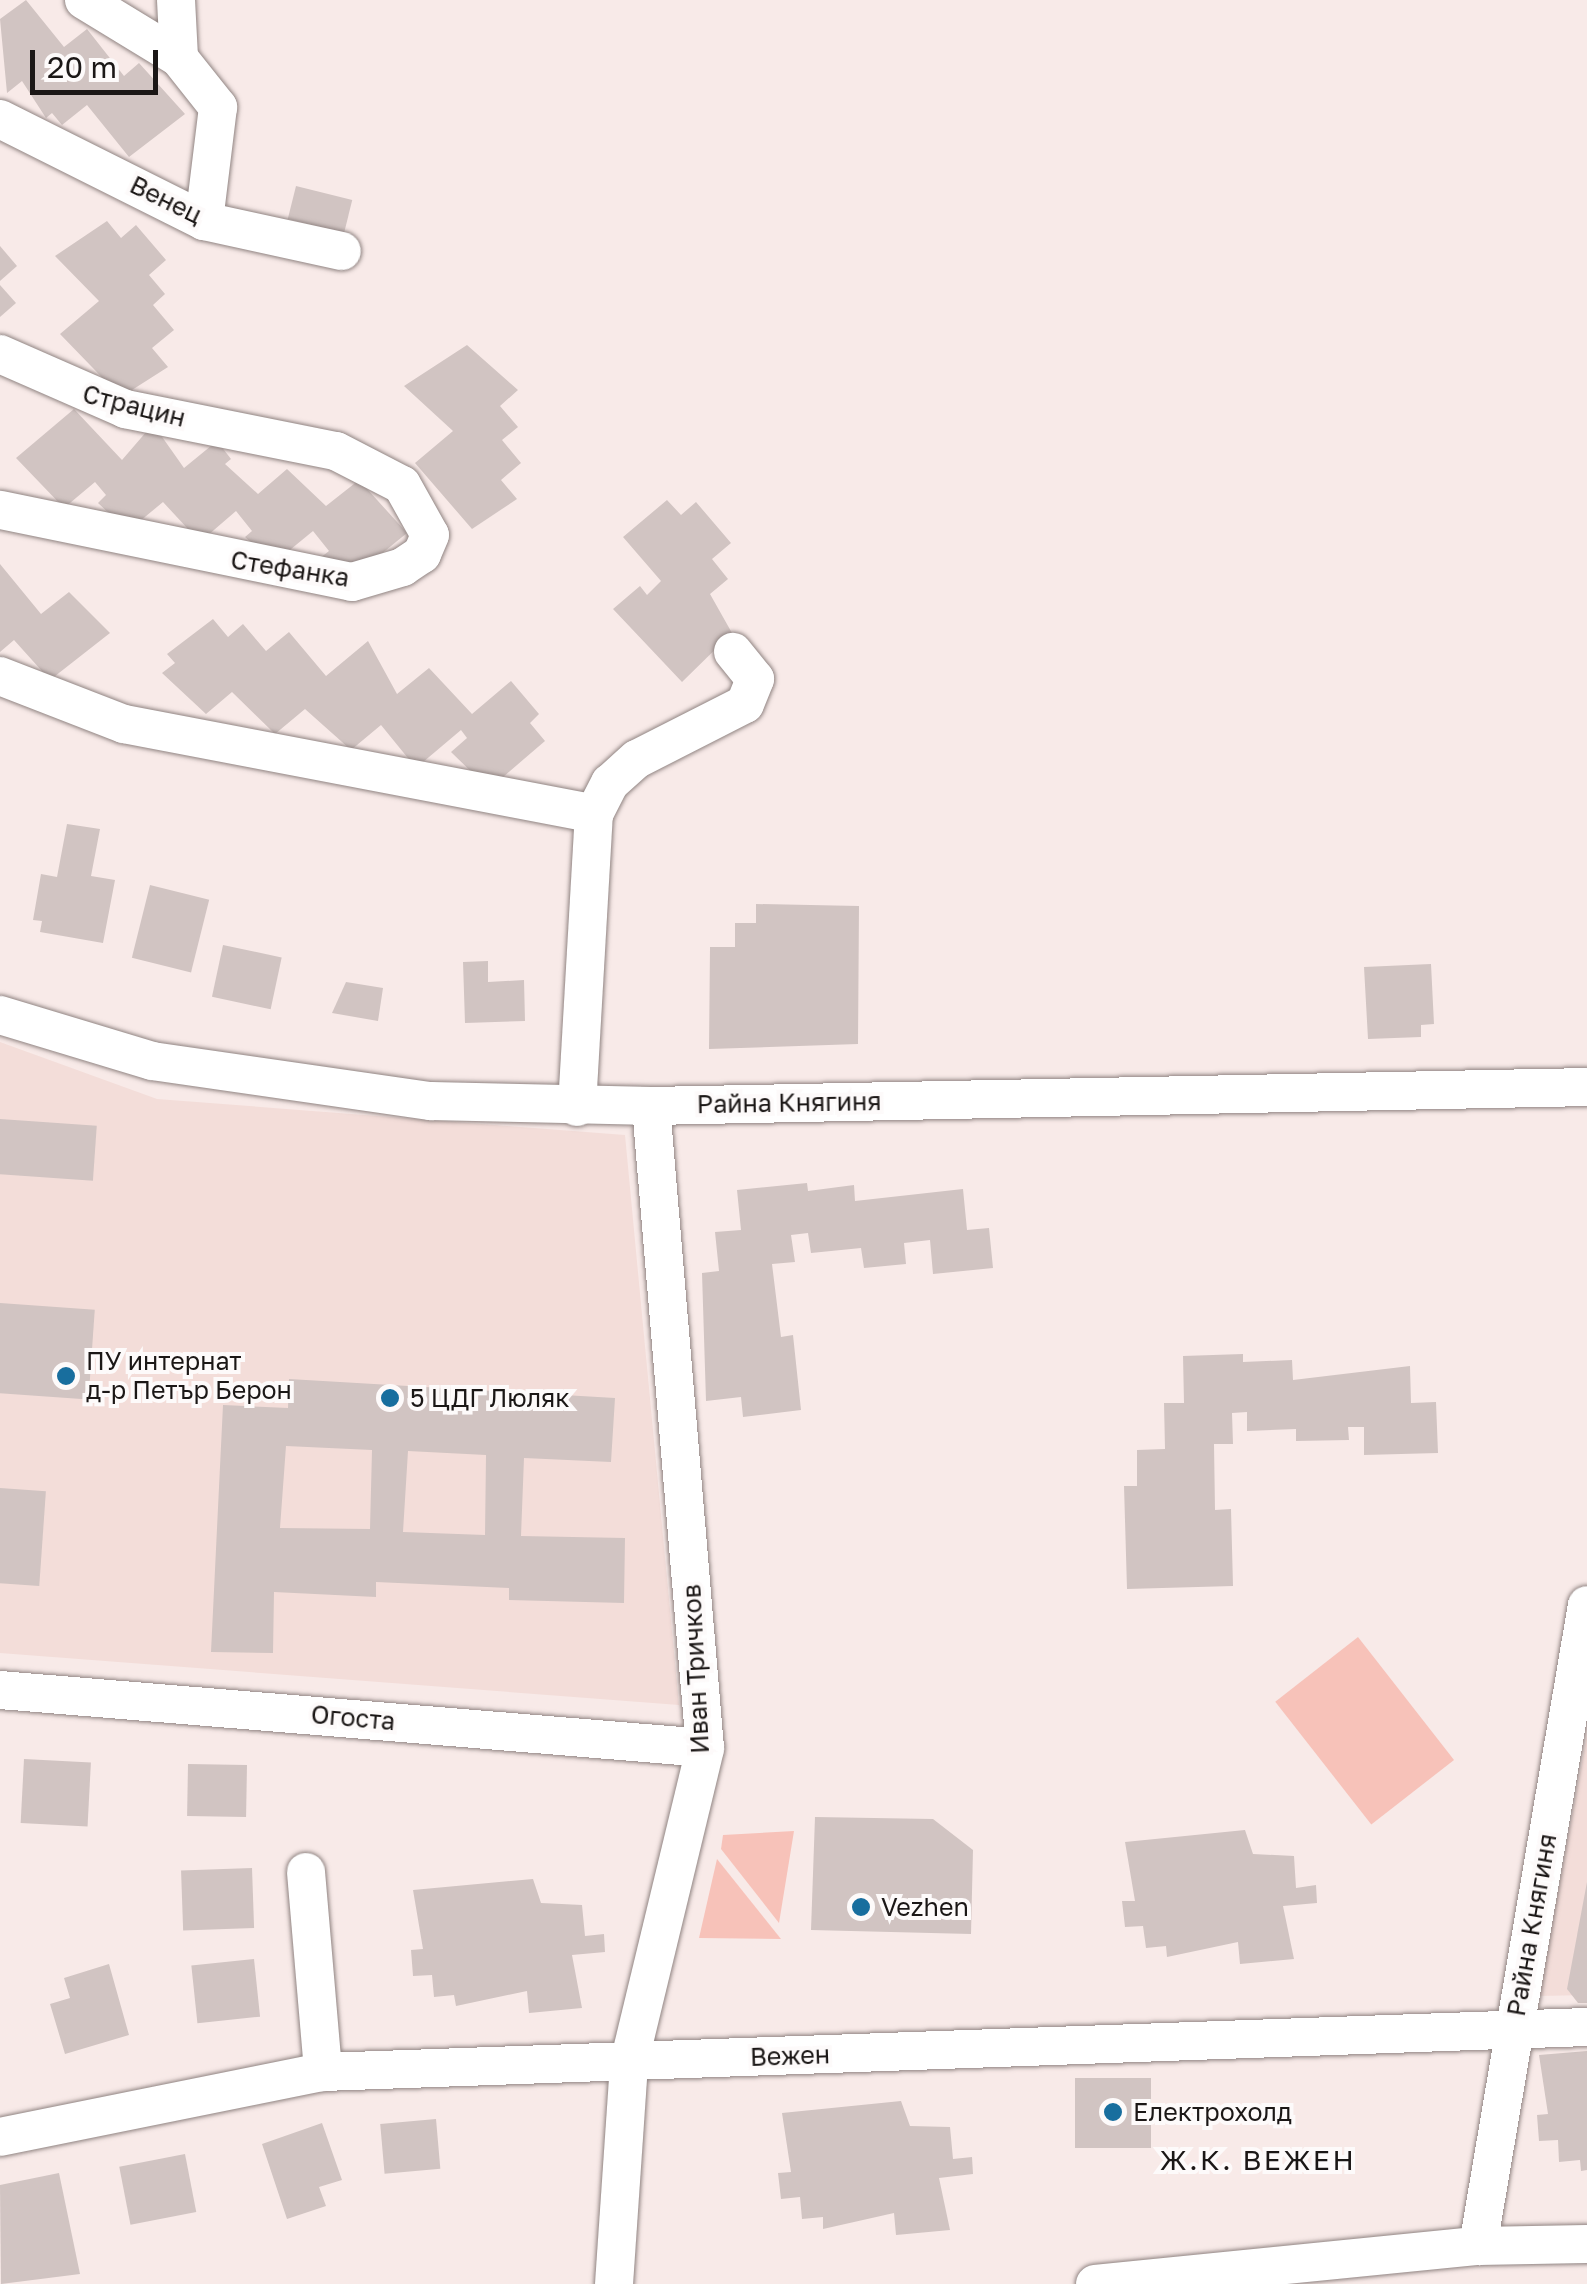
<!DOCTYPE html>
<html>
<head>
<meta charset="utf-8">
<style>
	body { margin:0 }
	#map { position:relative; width:1587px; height:2284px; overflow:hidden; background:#f8eae8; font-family:"Golos Text",sans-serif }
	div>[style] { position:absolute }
	.built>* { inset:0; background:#f3ddd9 }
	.green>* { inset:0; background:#f7c2b9; transform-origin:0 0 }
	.building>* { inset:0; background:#d1c4c2; transform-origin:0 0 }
	.roads { filter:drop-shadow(0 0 2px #908482) drop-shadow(0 0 2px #908482) }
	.street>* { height:38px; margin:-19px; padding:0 19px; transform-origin:19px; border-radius:19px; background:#fff }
	.dots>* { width:28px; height:28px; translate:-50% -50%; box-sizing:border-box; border:5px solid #fdfafa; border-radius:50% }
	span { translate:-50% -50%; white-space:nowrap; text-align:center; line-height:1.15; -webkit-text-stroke:8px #fdfafa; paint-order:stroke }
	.street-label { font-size:25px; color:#1b1716 }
	.poi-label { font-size:25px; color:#1b1716 }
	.left { translate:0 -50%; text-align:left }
	.neighbourhood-label { font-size:28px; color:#1b1716; letter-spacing:2.5px }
	.scale { position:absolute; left:30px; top:50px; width:128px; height:45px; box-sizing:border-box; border:5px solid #1b1716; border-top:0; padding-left:12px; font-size:30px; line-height:35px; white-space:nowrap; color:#1b1716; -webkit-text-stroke:8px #fdfafa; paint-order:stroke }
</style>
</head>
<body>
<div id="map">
	<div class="built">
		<div style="clip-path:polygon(0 1042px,157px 1099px,625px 1135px,679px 1705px,0 1653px)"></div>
		<div style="clip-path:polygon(1587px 1735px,1587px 1995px,1539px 1996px)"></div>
	</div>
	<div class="green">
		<div style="left:1358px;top:1637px;width:156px;height:105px;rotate:52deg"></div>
		<div style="clip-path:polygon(794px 1831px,779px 1923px,721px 1849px,723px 1835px)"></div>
		<div style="clip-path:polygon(717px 1859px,781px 1939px,699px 1938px)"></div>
	</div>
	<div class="building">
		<div style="clip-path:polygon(26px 0,64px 47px,87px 29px,124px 76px,139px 63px,185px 114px,129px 157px,87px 105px,62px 125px,52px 113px,46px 118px,22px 81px,7px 93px,0 19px)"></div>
		<div style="left:296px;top:186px;width:58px;height:34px;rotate:14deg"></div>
		<div style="clip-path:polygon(107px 221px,121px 238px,136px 225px,166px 260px,149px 275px,165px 294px,153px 305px,174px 330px,152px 348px,168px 367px,121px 397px,60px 334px,99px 301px,55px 256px)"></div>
		<div style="clip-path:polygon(0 246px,17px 266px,0 281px)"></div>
		<div style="clip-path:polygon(0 285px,16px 303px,0 317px)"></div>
		<div style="clip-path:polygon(467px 345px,518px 390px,500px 406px,518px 427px,502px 440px,521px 463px,501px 480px,517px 499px,472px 529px,415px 463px,453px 431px,404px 386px)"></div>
		<div style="clip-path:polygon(74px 409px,122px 460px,153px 424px,184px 468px,217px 441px,231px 459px,225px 464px,258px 494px,287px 469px,326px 506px,359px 480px,407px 533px,348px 581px,320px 558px,329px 551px,313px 531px,274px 563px,245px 537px,252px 531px,236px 511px,200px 542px,163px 502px,128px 531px,98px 503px,106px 495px,95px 482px,64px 508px,16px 458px)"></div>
		<div style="clip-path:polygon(667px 500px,681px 515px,696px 502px,731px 543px,712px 559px,728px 579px,710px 594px,732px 633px,682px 682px,613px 609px,640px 586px,647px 595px,661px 581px,623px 537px)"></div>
		<div style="clip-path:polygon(0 564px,41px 614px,69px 592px,110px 633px,50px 680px,14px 640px,0 652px)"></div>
		<div style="clip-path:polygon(213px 619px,228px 637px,243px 624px,266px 651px,289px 632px,326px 676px,368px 641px,397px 694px,429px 668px,472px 714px,511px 681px,539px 714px,530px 723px,545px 741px,489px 789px,451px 752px,467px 738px,461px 730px,416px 768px,381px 725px,351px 750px,305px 709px,275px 734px,232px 692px,206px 714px,162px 673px,175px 663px,167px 654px)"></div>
		<div style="clip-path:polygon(67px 824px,100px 829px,91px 876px,115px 880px,103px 943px,40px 932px,42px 921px,33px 920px,41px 874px,57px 877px)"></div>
		<div style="left:150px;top:885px;width:61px;height:75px;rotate:14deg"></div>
		<div style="clip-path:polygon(756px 904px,859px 906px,858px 1044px,709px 1049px,710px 947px,735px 947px,735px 923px,756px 923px)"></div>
		<div style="left:223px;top:945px;width:60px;height:53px;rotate:12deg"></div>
		<div style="clip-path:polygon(488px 961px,488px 982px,524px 980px,525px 1021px,465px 1023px,463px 962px)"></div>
		<div style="clip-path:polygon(1431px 964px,1434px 1024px,1421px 1025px,1421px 1037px,1368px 1039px,1364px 967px)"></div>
		<div style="clip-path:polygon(346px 982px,383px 988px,378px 1021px,332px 1013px)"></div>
		<div style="left:0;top:1119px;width:97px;height:55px;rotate:4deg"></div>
		<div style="clip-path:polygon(807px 1183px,808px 1191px,854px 1185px,855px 1201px,963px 1189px,967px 1230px,989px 1228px,993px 1268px,933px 1274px,930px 1240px,904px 1243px,906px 1264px,864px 1268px,861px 1248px,811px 1253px,808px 1233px,791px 1235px,795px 1262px,772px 1264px,781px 1337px,793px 1335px,801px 1410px,743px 1417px,741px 1397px,706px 1401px,702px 1273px,719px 1271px,715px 1232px,741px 1230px,737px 1190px)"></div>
		<div style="left:0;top:1303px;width:95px;height:90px;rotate:4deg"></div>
		<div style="clip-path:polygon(1243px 1354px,1243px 1362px,1292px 1360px,1293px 1380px,1410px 1366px,1411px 1403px,1436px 1402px,1438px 1453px,1364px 1455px,1364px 1427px,1348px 1427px,1349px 1440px,1296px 1441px,1296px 1429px,1247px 1431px,1247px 1412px,1232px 1413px,1233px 1444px,1214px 1444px,1215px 1510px,1231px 1509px,1233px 1586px,1127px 1589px,1124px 1486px,1137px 1486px,1137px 1450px,1165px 1449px,1164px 1403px,1184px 1403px,1183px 1356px)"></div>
		<div style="clip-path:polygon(evenodd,289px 1379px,615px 1398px,611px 1462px,524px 1458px,521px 1536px,625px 1538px,624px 1603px,509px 1600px,509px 1588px,376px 1582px,376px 1597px,274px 1592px,273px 1653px,211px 1652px,223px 1405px,288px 1408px,289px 1379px,286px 1446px,372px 1450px,370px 1529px,280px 1528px,286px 1446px,289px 1379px,408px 1451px,486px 1455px,485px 1535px,403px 1532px,408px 1451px)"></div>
		<div style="left:0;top:1488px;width:46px;height:95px;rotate:4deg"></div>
		<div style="left:24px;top:1759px;width:67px;height:64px;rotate:3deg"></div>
		<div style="left:188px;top:1764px;width:59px;height:52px;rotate:1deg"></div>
		<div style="clip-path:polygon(815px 1817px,933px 1819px,973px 1850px,971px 1934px,811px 1930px)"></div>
		<div style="clip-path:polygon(1245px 1830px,1253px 1854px,1294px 1856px,1296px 1888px,1316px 1885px,1317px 1903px,1283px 1906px,1294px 1959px,1240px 1964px,1238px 1942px,1167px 1957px,1166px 1946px,1146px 1948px,1143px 1926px,1125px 1927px,1122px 1901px,1135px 1901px,1125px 1842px)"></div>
		<div style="left:252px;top:1868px;width:60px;height:71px;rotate:88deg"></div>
		<div style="clip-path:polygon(533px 1879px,541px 1903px,582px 1905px,585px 1936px,604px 1934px,605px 1952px,572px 1955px,582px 2008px,529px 2013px,527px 1991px,456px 2006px,454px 1995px,434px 1997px,432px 1975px,413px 1976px,411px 1950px,423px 1949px,413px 1890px)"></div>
		<div style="clip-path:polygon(1587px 1882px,1587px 2003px,1578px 2003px,1567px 1989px)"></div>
		<div style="left:254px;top:1959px;width:58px;height:63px;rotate:84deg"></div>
		<div style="clip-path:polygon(109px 1964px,129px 2035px,65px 2054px,50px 2004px,70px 1998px,64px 1978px)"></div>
		<div style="clip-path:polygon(1587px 2051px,1587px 2170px,1581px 2171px,1580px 2160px,1559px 2162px,1558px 2140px,1539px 2141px,1537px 2115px,1548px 2114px,1539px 2055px)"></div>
		<div style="left:1075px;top:2078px;width:76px;height:70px"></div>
		<div style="clip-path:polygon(901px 2101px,910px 2126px,950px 2127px,953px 2159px,972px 2157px,973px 2174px,939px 2178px,950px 2230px,896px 2235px,894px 2213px,823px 2229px,823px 2217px,802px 2219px,800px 2197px,781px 2199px,778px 2173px,791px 2172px,782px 2113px)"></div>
		<div style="left:436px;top:2119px;width:50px;height:56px;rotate:85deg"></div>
		<div style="clip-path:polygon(322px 2123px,342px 2180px,319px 2187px,326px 2206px,287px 2219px,262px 2144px)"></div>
		<div style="left:185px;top:2154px;width:59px;height:67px;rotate:79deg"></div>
		<div style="clip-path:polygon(59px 2173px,80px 2274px,1px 2284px,0 2185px)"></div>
	</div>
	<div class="roads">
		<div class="street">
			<div style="left:84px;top:0;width:111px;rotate:31.4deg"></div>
			<div style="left:179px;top:58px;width:63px;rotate:51.5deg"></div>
			<div style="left:218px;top:107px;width:115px;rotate:97deg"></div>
			<div style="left:176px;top:0;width:58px;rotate:87deg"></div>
			<div style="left:0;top:119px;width:228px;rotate:26.6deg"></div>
			<div style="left:204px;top:221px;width:141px;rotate:12.3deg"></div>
			<div style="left:0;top:354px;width:137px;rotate:23.7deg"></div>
			<div style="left:125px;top:409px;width:215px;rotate:11.3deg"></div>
			<div style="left:336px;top:451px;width:74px;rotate:27.3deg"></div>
			<div style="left:402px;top:485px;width:57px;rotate:60.8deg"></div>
			<div style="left:430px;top:535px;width:21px;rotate:113deg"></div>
			<div style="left:422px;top:554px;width:23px;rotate:146deg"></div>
			<div style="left:403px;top:567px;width:53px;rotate:163.6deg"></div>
			<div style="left:352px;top:582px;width:359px;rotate:-168.4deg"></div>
			<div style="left:0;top:676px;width:133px;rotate:21.2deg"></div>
			<div style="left:124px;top:724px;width:479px;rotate:10.8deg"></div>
			<div style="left:594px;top:814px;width:35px;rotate:-63deg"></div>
			<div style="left:610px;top:783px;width:36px;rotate:-42deg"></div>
			<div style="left:637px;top:759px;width:121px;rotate:-27deg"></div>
			<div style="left:745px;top:704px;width:27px;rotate:-68deg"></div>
			<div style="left:755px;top:679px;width:35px;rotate:-129deg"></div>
			<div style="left:0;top:1015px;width:159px;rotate:16.8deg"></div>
			<div style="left:152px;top:1061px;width:282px;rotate:8.2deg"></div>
			<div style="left:431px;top:1101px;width:220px;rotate:1.3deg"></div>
			<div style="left:651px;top:1106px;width:936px;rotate:-1.16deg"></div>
			<div style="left:577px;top:1107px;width:293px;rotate:-86.7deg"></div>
			<div style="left:0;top:1690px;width:707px;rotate:4.7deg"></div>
			<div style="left:306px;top:1872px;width:201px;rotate:85.1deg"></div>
			<div style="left:0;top:2137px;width:329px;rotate:-11.4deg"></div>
			<div style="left:323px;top:2072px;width:1265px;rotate:-2.04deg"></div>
			<div style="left:1478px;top:2246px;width:650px;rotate:-80.35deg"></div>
			<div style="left:614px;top:2284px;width:222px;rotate:-86.1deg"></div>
			<div style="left:629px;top:2063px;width:324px;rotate:-76.4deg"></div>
			<div style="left:705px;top:1748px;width:644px;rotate:-94.81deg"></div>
			<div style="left:1095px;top:2284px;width:385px;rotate:-5.7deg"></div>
			<div style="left:1478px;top:2246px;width:109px;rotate:-1.1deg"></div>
		</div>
	</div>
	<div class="dots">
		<div style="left:66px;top:1376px;background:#186e9e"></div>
		<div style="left:390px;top:1398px;background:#186e9e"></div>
		<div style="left:861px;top:1907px;background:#186e9e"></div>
		<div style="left:1113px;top:2112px;background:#186e9e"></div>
	</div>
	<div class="street-label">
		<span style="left:166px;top:200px;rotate:26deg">Венец</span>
		<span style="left:134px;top:406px;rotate:14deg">Страцин</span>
		<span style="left:290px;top:569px;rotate:9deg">Стефанка</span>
		<span style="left:789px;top:1103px;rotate:-1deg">Райна Княгиня</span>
		<span style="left:696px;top:1669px;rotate:-93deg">Иван Тричков</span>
		<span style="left:353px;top:1718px;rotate:5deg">Огоста</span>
		<span style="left:1532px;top:1925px;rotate:-80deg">Райна Княгиня</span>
		<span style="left:790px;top:2056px;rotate:-2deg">Вежен</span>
	</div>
	<div class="poi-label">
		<span class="left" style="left:86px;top:1376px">ПУ интернат<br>д-р Петър Берон</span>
		<span class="left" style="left:410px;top:1398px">5 ЦДГ Люляк</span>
		<span class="left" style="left:881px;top:1907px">Vezhen</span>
		<span class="left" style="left:1133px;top:2112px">Електрохолд</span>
	</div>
	<div class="neighbourhood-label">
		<span style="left:1258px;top:2160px">Ж.К. ВЕЖЕН</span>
	</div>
	<div class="scale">20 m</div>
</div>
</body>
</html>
